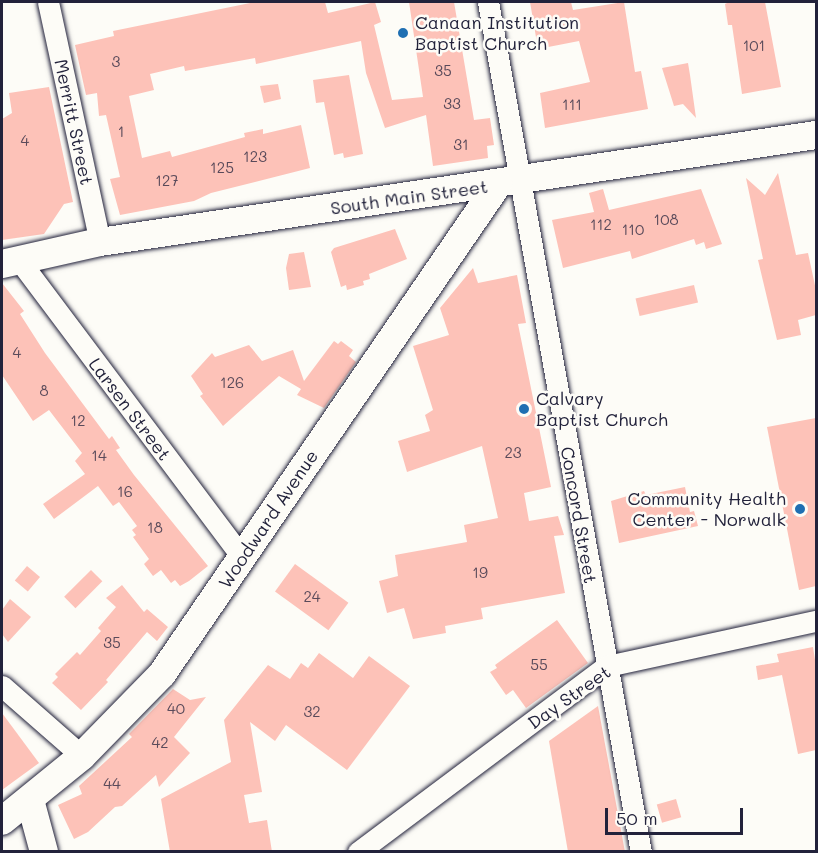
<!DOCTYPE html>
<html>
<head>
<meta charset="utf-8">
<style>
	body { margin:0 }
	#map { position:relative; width:818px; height:853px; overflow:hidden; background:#fdfcf7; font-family:Mali,sans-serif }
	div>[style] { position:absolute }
	.building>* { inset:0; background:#fdc2b8; transform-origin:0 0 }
	.roads { filter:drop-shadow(0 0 2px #22223b) drop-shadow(0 0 2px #22223b) }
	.minor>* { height:21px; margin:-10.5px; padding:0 10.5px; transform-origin:10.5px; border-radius:10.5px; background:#fdfcf7 }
	.secondary>* { height:28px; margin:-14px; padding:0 14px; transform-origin:14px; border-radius:14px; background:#fdfcf7 }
	.dots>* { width:16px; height:16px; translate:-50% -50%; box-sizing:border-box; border:3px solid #fdfcf7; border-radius:50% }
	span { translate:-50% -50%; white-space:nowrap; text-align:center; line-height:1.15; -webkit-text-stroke:5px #fdfcf7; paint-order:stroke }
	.number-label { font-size:15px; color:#594a5a }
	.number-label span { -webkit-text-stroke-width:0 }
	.poi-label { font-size:18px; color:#22223b }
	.left { translate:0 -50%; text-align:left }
	.right { translate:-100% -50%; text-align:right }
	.street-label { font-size:18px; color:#22223b }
	.frame { position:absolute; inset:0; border:3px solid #22223b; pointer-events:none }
	.scale { position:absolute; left:605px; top:808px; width:138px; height:27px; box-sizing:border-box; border:3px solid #22223b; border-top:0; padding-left:8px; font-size:18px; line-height:21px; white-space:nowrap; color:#22223b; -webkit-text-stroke:4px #fdfcf7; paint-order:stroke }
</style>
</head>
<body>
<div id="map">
	<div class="building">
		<div style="clip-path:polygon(255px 2px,325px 2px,328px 13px,375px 2px,381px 22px,374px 25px,392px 100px,423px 97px,409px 2px,454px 2px,474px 120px,490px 118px,494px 145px,487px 146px,488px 158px,433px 166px,426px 115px,385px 128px,366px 73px,361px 41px,256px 64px,255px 58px,185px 71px,184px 66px,150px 74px,154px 90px,129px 96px,142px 158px,170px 151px,172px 157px,245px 137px,244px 133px,263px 129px,263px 134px,301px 125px,310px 168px,211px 193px,194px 201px,120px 215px,110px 179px,120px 177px,106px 115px,99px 116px,97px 93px,86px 95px,75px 45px,114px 36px,113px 31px)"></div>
		<div style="clip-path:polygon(530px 2px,571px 2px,573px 10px,624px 2px,635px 72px,641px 71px,648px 109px,545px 128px,540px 93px,590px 82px,579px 41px,538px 49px)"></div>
		<div style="clip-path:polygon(729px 2px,765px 2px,781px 87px,742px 94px,732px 25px,728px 25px,725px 4px)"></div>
		<div style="clip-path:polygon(688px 63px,690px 75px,696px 118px,683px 104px,674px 106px,662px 68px)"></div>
		<div style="clip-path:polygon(349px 75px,363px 154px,344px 158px,343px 153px,334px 155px,324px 102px,316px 103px,313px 80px)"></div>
		<div style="clip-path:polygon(278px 84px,281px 99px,264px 103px,260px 86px)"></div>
		<div style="clip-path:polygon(49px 87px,73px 202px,64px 204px,44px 234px,2px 240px,2px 119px,12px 113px,9px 93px)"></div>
		<div style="clip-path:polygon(778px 173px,796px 255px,808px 253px,816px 290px,816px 315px,798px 320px,801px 335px,777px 340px,758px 260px,763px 259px,746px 178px,765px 195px)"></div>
		<div style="clip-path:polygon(603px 189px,609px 210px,701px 189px,722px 244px,706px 249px,704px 242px,696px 245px,694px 239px,632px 259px,630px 251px,563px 268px,552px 220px,594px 212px,589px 193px)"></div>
		<div style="clip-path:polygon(395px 229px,407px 259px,369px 274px,370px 279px,363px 281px,364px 285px,347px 290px,346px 285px,341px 287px,331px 252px,334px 248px)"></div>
		<div style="clip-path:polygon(304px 252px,311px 287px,289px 290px,286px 268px,289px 254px)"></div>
		<div style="clip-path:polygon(473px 268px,478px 283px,517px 275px,526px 323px,518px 324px,551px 487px,524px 493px,529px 521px,558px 516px,564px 535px,554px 536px,565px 593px,481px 608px,483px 619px,445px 626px,446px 633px,413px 639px,404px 608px,387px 613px,379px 581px,398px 576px,395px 555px,467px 542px,464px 525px,498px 518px,482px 446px,407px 472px,398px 441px,430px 431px,425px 415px,433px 410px,413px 346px,449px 335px,440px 308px)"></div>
		<div style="clip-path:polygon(2px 283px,24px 311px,20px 314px,45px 353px,109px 439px,112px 436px,120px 448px,116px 450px,134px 475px,208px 566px,189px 581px,180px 586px,175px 580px,171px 583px,161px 570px,153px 576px,144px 564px,149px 559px,133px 537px,136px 535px,132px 530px,137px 526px,119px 502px,113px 506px,98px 486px,54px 519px,43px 504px,85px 474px,75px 461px,82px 453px,49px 410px,33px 421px,2px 375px)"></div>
		<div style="left:694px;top:285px;width:18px;height:60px;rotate:77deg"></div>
		<div style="clip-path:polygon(334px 341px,338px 344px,341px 341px,353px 350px,349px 356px,356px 362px,324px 408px,297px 395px,301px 389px,279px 376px,223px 426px,200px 396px,203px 394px,191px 376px,212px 353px,215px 357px,249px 345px,262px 361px,293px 350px,304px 381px)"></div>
		<div style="clip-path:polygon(816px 418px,816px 586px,799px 590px,767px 427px)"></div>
		<div style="clip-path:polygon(685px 487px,690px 512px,694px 511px,698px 526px,619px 543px,611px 501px,644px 491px,646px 495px)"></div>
		<div style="left:295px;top:564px;width:66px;height:34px;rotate:36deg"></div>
		<div style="left:27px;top:566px;width:17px;height:19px;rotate:40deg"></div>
		<div style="left:91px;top:570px;width:16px;height:38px;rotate:45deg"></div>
		<div style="clip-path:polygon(122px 585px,144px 612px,147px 609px,168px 627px,157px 641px,147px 632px,106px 680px,108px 682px,81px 710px,52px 683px,58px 677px,55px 674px,77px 652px,80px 655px,101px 631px,98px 628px,116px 607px,106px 598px)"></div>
		<div style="clip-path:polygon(10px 599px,31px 617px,8px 642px,2px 634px,2px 610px)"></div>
		<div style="clip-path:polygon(557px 620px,588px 663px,526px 708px,513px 690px,506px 695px,490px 672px,497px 668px,495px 665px)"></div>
		<div style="clip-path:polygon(813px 647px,816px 666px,816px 750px,798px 754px,782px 675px,758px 680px,756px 666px,779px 662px,777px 654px)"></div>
		<div style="clip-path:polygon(319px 653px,353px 678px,369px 656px,410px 686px,347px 770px,286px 725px,275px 741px,250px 722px,262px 792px,244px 795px,249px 823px,267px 820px,272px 852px,170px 852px,161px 799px,231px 762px,224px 720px,268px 665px,290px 679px,301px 663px,308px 668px)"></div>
		<div style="clip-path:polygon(173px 689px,190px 700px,206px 697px,174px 737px,190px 753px,159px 787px,156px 775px,122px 806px,115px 807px,88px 832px,74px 839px,58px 805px,82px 794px,79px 786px,132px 737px,129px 734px)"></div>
		<div style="clip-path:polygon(598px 706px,625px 852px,568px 852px,549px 741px)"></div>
		<div style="clip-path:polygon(2px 713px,39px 763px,2px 790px)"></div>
		<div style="left:676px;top:799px;width:19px;height:20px;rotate:74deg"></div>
	</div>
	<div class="roads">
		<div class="minor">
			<div style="left:48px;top:2px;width:246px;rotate:77.8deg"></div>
			<div style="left:488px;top:2px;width:864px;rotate:79.8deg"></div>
			<div style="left:19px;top:260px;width:371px;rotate:53.1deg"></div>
			<div style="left:2px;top:686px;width:106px;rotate:41.2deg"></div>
			<div style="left:358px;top:852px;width:311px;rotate:-36.8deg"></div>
			<div style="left:607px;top:666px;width:214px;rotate:-12.2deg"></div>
		</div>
		<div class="secondary">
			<div style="left:2px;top:264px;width:100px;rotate:-12.7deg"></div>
			<div style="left:100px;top:242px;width:724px;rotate:-8.5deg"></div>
			<div style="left:30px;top:800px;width:54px;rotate:74.9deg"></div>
			<div style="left:2px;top:821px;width:103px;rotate:-39.1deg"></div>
			<div style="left:82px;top:756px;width:115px;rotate:-45.7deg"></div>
			<div style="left:162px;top:674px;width:594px;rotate:-55.56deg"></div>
		</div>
	</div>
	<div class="dots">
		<div style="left:403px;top:33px;background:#1f6fb2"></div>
		<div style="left:524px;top:409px;background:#1f6fb2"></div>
		<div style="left:800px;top:509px;background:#1f6fb2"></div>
	</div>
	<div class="number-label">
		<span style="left:754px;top:46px">101</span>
		<span style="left:116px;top:62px">3</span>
		<span style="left:443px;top:71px">35</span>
		<span style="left:452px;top:104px">33</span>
		<span style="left:572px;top:105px">111</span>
		<span style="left:121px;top:132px">1</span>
		<span style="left:25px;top:141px">4</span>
		<span style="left:461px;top:145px">31</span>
		<span style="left:255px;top:157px">123</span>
		<span style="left:222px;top:168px">125</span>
		<span style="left:167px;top:181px">127</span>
		<span style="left:666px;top:220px">108</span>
		<span style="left:601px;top:225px">112</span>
		<span style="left:633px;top:230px">110</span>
		<span style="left:17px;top:353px">4</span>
		<span style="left:232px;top:383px">126</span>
		<span style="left:44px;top:391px">8</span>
		<span style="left:78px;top:421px">12</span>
		<span style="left:513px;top:453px">23</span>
		<span style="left:99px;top:456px">14</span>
		<span style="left:125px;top:492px">16</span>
		<span style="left:155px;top:528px">18</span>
		<span style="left:480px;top:573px">19</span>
		<span style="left:312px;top:597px">24</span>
		<span style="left:112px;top:643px">35</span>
		<span style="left:539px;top:665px">55</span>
		<span style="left:176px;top:709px">40</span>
		<span style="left:312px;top:712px">32</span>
		<span style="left:160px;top:743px">42</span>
		<span style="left:112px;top:784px">44</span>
	</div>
	<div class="poi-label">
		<span class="left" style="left:415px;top:33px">Canaan Institution<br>Baptist Church</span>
		<span class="left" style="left:536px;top:409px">Calvary<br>Baptist Church</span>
		<span class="right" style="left:786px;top:509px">Community Health<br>Center - Norwalk</span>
	</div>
	<div class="street-label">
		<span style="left:74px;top:122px;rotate:78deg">Merritt Street</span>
		<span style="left:409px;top:197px;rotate:-8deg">South Main Street</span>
		<span style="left:130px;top:409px;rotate:53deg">Larsen Street</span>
		<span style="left:579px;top:515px;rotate:80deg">Concord Street</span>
		<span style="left:268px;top:519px;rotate:-56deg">Woodward Avenue</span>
		<span style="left:569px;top:697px;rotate:-35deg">Day Street</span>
	</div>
	<div class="frame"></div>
	<div class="scale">50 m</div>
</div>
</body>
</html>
